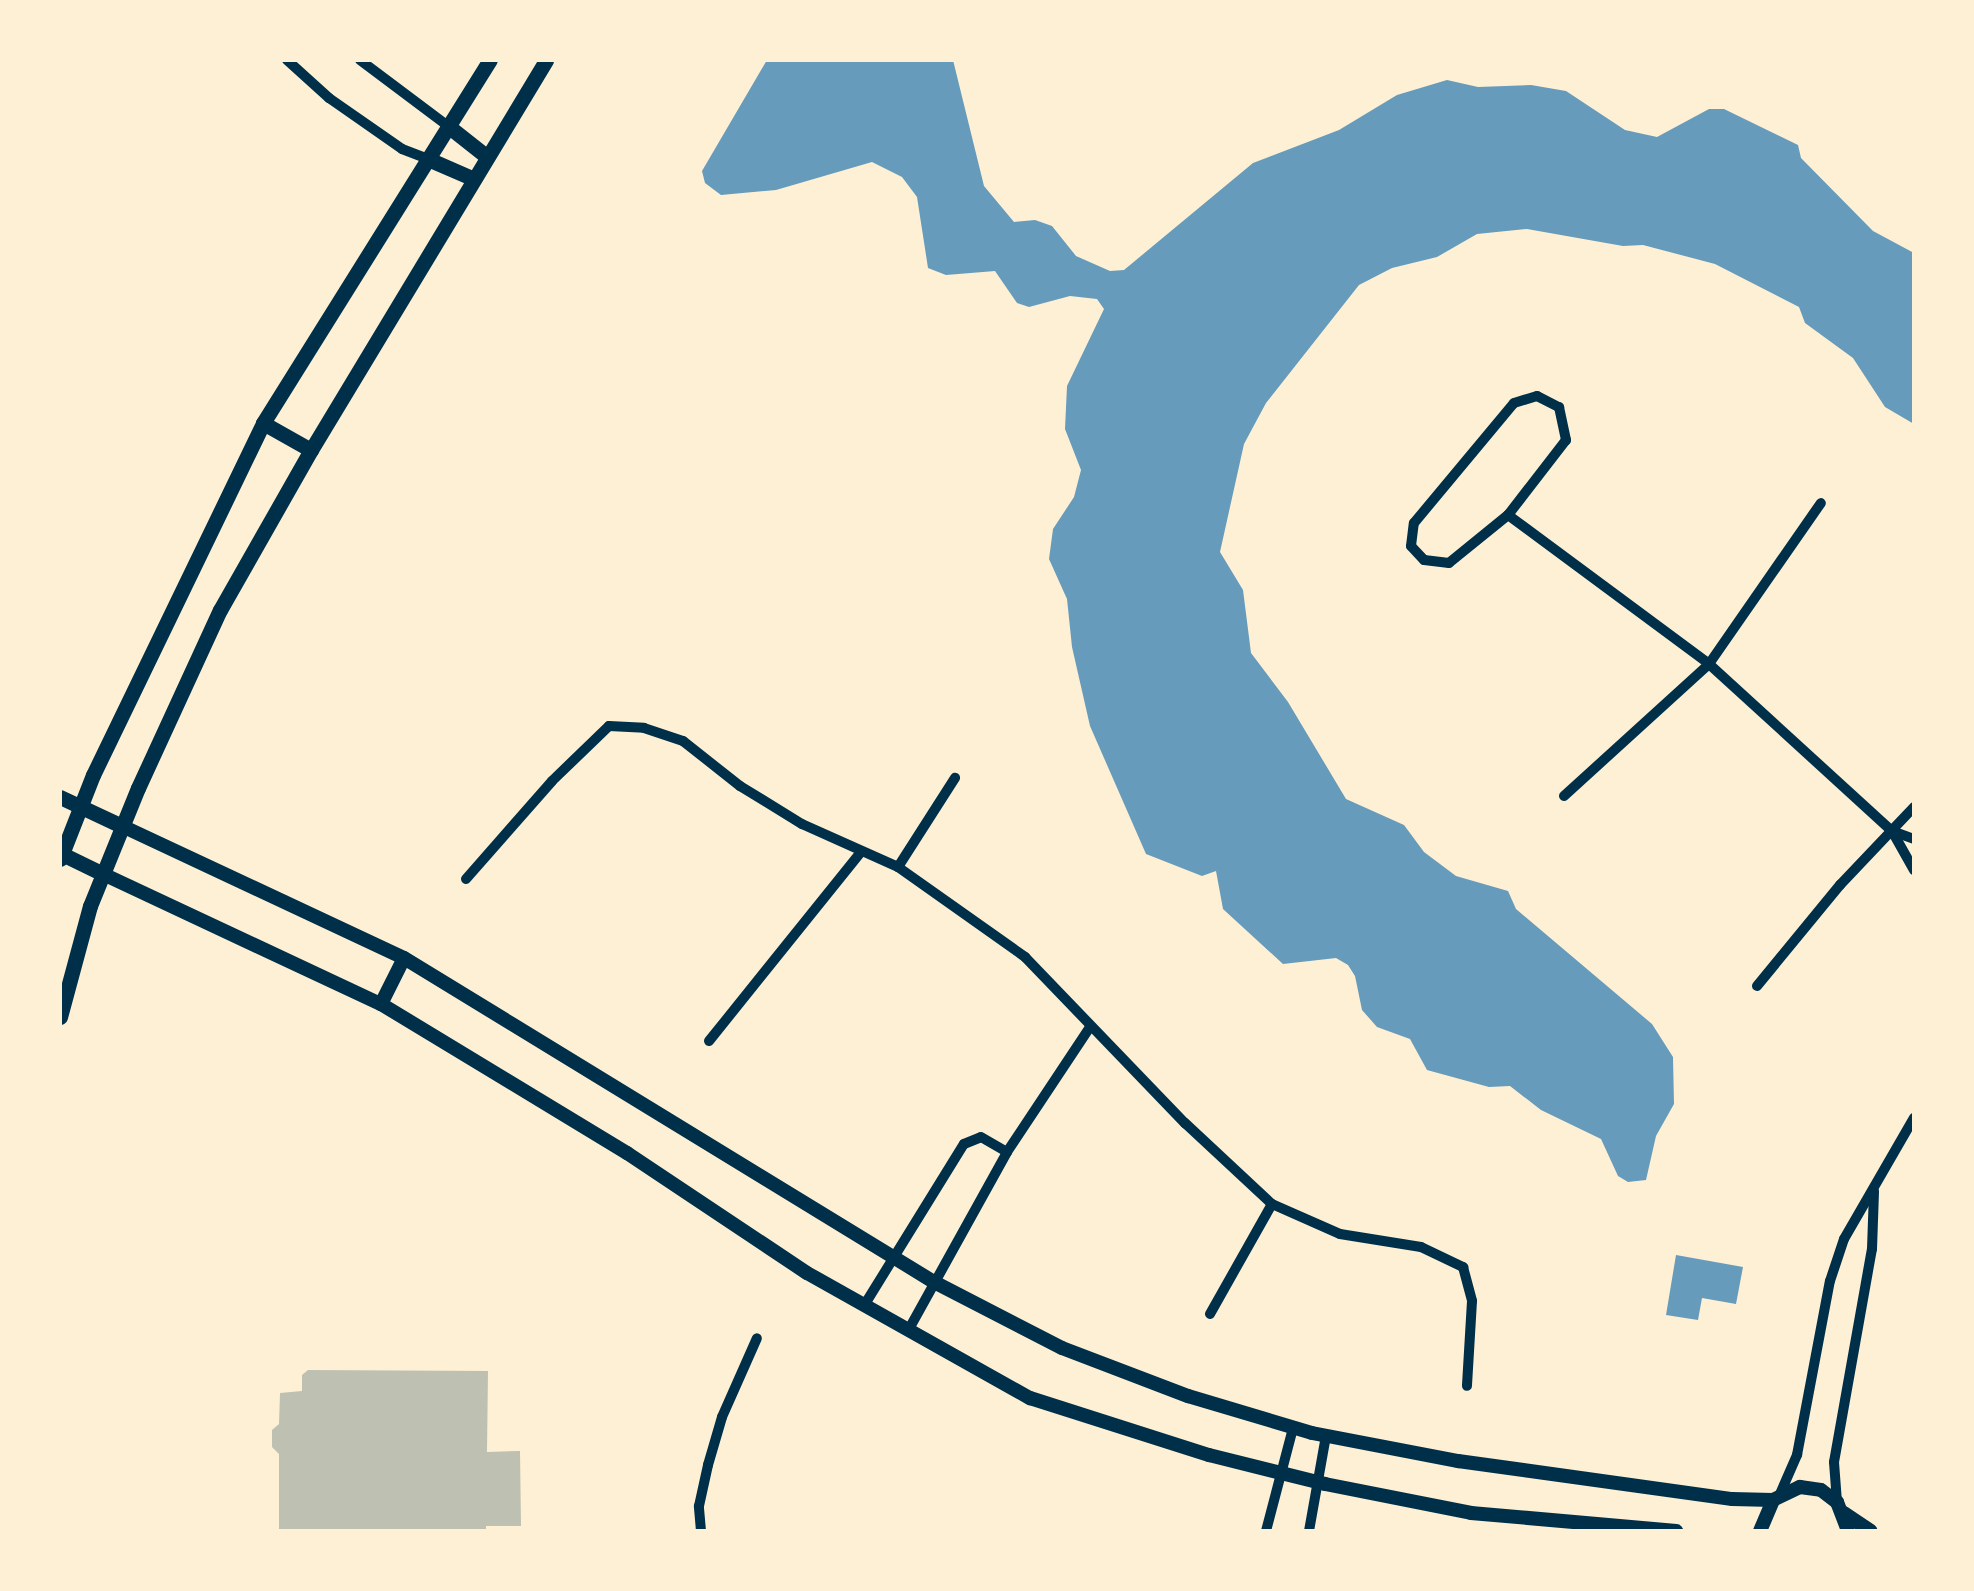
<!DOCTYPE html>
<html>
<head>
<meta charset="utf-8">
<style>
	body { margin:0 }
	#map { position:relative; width:1974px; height:1591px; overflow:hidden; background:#fdf0d5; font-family:Rubik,sans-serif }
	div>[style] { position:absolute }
	.water>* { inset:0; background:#669bbc }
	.building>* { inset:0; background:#bec0b2 }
	.minor>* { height:10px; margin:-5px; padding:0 5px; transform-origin:5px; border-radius:5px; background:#003049 }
	.tertiary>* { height:14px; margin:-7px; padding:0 7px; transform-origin:7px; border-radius:7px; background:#003049 }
	.secondary>* { height:15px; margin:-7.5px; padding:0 7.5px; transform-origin:7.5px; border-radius:7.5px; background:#003049 }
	span { translate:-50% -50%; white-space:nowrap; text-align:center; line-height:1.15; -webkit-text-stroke:8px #fdf0d5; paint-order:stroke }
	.frame { position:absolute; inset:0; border:62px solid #fdf0d5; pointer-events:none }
</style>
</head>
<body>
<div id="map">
	<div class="water">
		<div style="clip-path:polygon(767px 60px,953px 60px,984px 186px,1014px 222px,1035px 220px,1052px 226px,1076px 256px,1110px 271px,1124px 270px,1253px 163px,1339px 130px,1397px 95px,1447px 80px,1478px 87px,1531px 85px,1566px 91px,1625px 130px,1657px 137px,1709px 109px,1724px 109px,1798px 145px,1801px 158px,1873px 231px,1914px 253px,1914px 424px,1885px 407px,1853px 358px,1805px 323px,1799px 307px,1715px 264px,1643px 245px,1623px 246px,1527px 229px,1477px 234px,1437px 257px,1392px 268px,1359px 285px,1266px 403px,1244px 444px,1220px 552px,1243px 590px,1251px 653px,1288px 702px,1346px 799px,1404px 825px,1424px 852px,1456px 876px,1508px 891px,1516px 909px,1652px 1024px,1673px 1057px,1674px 1104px,1656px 1136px,1646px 1180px,1628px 1182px,1618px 1176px,1601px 1139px,1541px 1110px,1510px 1086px,1489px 1087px,1427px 1070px,1410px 1039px,1377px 1027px,1362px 1010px,1355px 976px,1348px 965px,1336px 958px,1283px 964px,1223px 909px,1216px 871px,1202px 876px,1146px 854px,1090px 726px,1072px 647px,1067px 599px,1049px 559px,1053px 529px,1074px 497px,1081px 470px,1065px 429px,1067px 386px,1104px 309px,1097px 299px,1070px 296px,1029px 307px,1017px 303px,995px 271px,946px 275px,928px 268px,917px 197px,902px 177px,872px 162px,776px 190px,721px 195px,705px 183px,702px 171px)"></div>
		<div style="clip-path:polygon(1676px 1255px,1743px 1267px,1736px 1304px,1702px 1298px,1698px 1320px,1666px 1315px)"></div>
	</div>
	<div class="building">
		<div style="clip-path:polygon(308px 1370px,488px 1371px,487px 1452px,520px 1451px,521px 1526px,486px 1526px,486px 1531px,279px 1531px,279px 1454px,272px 1447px,272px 1430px,279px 1424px,280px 1393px,302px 1391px,302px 1375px)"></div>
	</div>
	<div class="minor">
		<div style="left:287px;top:60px;width:57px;rotate:42.1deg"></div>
		<div style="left:329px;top:98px;width:89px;rotate:34.9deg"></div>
		<div style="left:402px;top:149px;width:28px;rotate:21deg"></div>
		<div style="left:360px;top:60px;width:110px;rotate:36.9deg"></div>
		<div style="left:1537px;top:396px;width:25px;rotate:27deg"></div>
		<div style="left:1559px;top:407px;width:34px;rotate:78deg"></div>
		<div style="left:1566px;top:440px;width:95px;rotate:127.7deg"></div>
		<div style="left:1508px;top:515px;width:76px;rotate:140.9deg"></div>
		<div style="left:1449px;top:563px;width:25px;rotate:-173deg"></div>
		<div style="left:1424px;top:560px;width:19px;rotate:-133deg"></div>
		<div style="left:1411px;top:546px;width:23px;rotate:-83deg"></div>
		<div style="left:1414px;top:523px;width:156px;rotate:-50.2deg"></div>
		<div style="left:1514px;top:403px;width:24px;rotate:-17deg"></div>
		<div style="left:1508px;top:515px;width:250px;rotate:36.5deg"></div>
		<div style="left:1709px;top:664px;width:248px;rotate:42.4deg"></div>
		<div style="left:1892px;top:831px;width:23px;rotate:20deg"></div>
		<div style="left:1564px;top:796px;width:196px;rotate:-42.3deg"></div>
		<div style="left:1709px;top:664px;width:196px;rotate:-55.2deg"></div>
		<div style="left:1892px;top:831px;width:45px;rotate:60.6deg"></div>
		<div style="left:898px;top:867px;width:106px;rotate:-57.4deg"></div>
		<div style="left:466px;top:879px;width:130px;rotate:-48.7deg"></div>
		<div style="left:552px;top:781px;width:79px;rotate:-44deg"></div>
		<div style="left:609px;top:726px;width:35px;rotate:3deg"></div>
		<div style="left:644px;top:728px;width:41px;rotate:18.4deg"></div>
		<div style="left:683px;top:741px;width:73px;rotate:38.3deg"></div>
		<div style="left:740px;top:786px;width:73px;rotate:31.5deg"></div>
		<div style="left:802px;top:824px;width:105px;rotate:24.1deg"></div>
		<div style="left:898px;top:867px;width:156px;rotate:35.3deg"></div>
		<div style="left:1025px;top:957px;width:231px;rotate:46.1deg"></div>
		<div style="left:1185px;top:1123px;width:119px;rotate:43deg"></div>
		<div style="left:1272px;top:1204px;width:74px;rotate:23.8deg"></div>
		<div style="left:1340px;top:1234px;width:82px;rotate:9.1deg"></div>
		<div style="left:1421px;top:1247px;width:47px;rotate:25.5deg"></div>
		<div style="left:1463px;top:1267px;width:35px;rotate:75deg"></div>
		<div style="left:1472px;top:1301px;width:85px;rotate:93.4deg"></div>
		<div style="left:1757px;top:986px;width:131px;rotate:-50.6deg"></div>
		<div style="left:1840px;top:885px;width:108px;rotate:-46.5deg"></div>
		<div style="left:709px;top:1041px;width:243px;rotate:-51.2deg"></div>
		<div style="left:865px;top:1304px;width:188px;rotate:-58.3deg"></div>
		<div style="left:964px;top:1144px;width:18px;rotate:-22deg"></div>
		<div style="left:981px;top:1137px;width:30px;rotate:30deg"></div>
		<div style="left:1210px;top:1314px;width:126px;rotate:-60.6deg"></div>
		<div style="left:909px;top:1329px;width:202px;rotate:-61deg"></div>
		<div style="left:1007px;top:1152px;width:150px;rotate:-56.4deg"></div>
		<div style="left:1780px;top:1494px;width:43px;rotate:-66.4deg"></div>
		<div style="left:1797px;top:1455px;width:177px;rotate:-79.3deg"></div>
		<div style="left:1830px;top:1281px;width:44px;rotate:-71.6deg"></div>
		<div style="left:1844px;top:1239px;width:140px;rotate:-60deg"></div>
		<div style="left:1837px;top:1502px;width:40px;rotate:-94.3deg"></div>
		<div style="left:1834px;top:1462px;width:216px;rotate:-79.9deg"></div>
		<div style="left:1872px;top:1249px;width:58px;rotate:-88deg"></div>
		<div style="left:701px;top:1531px;width:25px;rotate:-95deg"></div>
		<div style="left:699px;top:1506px;width:42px;rotate:-77.6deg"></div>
		<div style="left:708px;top:1465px;width:50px;rotate:-73.7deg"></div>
		<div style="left:722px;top:1417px;width:86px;rotate:-66.1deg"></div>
		<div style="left:1266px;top:1531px;width:106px;rotate:-75.3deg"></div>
		<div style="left:1309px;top:1531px;width:97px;rotate:-79.9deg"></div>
	</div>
	<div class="tertiary">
		<div style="left:122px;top:826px;width:311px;rotate:25.1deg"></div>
		<div style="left:404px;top:958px;width:621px;rotate:31.44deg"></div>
		<div style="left:934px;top:1282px;width:144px;rotate:27.3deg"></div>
		<div style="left:1062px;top:1348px;width:135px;rotate:20.9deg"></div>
		<div style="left:1188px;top:1396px;width:129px;rotate:16.6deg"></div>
		<div style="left:1312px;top:1433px;width:149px;rotate:10.9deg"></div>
		<div style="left:1458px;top:1461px;width:277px;rotate:7.9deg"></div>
		<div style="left:1732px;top:1499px;width:41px;rotate:1.4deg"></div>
		<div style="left:103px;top:874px;width:307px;rotate:25.1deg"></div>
		<div style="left:381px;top:1004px;width:288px;rotate:31.2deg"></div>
		<div style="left:627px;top:1153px;width:216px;rotate:33.7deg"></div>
		<div style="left:807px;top:1273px;width:256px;rotate:29.3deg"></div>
		<div style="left:1030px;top:1398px;width:188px;rotate:17.7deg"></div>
		<div style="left:1209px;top:1455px;width:120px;rotate:14deg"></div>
		<div style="left:1325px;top:1484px;width:149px;rotate:11.2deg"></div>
		<div style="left:1471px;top:1513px;width:206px;rotate:5deg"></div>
		<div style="left:381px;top:1004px;width:51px;rotate:-63.4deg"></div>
		<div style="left:1844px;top:1513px;width:32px;rotate:34deg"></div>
		<div style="left:1760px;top:1531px;width:34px;rotate:-67deg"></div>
		<div style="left:1773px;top:1500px;width:30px;rotate:-26deg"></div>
		<div style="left:1800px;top:1487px;width:21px;rotate:8deg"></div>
		<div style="left:1821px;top:1490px;width:20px;rotate:37deg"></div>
		<div style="left:1837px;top:1502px;width:31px;rotate:69deg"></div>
	</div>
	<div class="secondary">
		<div style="left:448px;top:126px;width:48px;rotate:38.3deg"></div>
		<div style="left:428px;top:159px;width:48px;rotate:23.4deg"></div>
		<div style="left:263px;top:423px;width:55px;rotate:29.4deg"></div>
		<div style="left:60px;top:797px;width:68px;rotate:25.1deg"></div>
		<div style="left:60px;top:853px;width:48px;rotate:26deg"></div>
		<div style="left:60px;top:859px;width:90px;rotate:-68.6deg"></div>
		<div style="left:93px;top:775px;width:391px;rotate:-64.2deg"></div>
		<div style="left:263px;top:423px;width:428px;rotate:-58deg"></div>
		<div style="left:60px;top:1017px;width:115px;rotate:-74.9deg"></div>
		<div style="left:90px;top:906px;width:127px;rotate:-67.9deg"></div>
		<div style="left:138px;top:788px;width:196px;rotate:-65.3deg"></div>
		<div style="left:220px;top:610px;width:184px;rotate:-60.4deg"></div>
		<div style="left:311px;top:450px;width:455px;rotate:-58.9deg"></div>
	</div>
	<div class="frame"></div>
</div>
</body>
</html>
